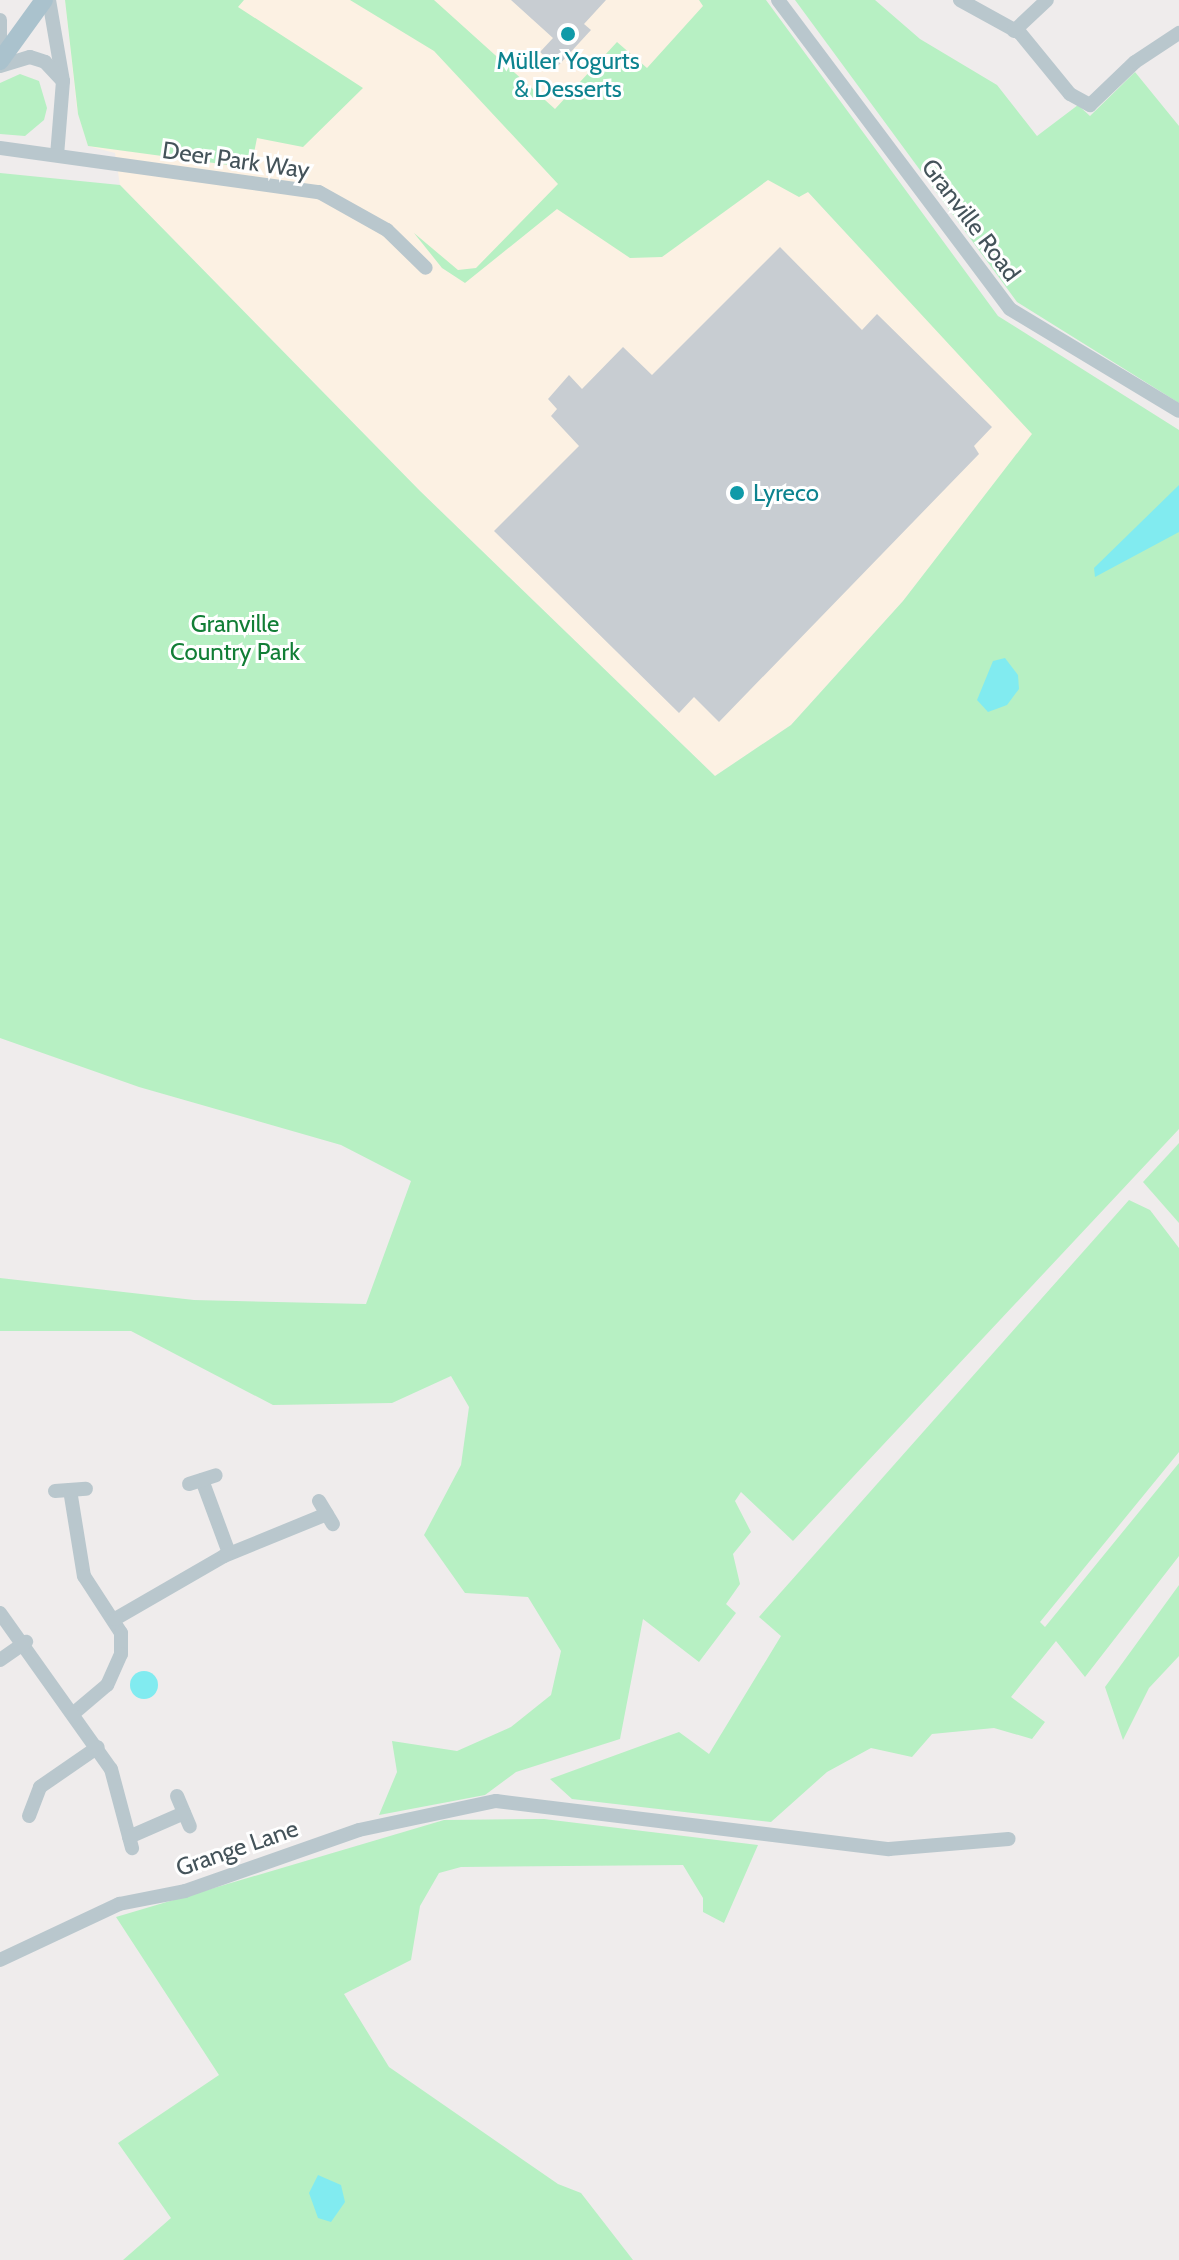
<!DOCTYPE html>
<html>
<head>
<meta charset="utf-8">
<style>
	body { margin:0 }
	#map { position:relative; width:1179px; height:2260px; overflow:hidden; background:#efecec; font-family:Cabin,sans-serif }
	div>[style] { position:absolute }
	.commercial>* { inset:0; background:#fcf1e3 }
	.green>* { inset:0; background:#b7f0c3 }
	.water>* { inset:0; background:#81ebf0 }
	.round { border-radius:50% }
	.building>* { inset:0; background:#c8cdd2 }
	.minor>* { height:14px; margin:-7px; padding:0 7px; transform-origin:7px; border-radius:7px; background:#b9c7cd }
	.major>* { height:18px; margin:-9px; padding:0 9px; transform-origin:9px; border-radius:9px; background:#aac2cd }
	.dots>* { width:22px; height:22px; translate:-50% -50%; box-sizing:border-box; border:4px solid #fff; border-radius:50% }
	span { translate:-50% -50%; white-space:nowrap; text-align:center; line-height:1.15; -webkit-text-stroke:6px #fff; paint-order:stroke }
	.culture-label { font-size:24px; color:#0d838f }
	.left { translate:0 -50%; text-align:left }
	.street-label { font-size:24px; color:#44535a }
	.park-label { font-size:24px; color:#127e36 }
</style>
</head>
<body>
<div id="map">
	<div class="commercial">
		<div style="clip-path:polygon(65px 0,746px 0,786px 184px,799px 196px,808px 192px,1033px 434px,903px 601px,791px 725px,715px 776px,420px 491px,120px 185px,115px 153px,88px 146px,77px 110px)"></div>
	</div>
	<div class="green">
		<div style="clip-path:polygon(65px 0,244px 0,238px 7px,363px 88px,303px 147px,257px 138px,251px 168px,88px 146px,78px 114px)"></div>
		<div style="clip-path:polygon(350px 0,434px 0,555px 109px,617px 42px,647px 68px,703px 6px,699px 0,766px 0,998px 316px,1179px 430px,1179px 1129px,793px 1541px,741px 1492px,735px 1501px,751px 1532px,733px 1554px,740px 1584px,726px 1604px,736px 1613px,699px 1662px,643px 1619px,620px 1739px,516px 1772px,485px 1795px,379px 1815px,397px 1772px,392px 1741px,457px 1751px,511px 1727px,551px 1695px,561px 1651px,528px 1597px,465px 1593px,424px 1535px,461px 1465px,469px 1407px,451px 1376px,392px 1403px,273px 1405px,131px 1331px,0 1331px,0 1278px,194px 1300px,366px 1304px,411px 1181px,341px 1145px,139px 1087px,0 1038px,0 173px,120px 185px,420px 491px,715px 776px,791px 725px,903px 601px,1032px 434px,808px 192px,799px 197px,768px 180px,662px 257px,630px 258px,557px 209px,465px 283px,442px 268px,414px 233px,458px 270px,476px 268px,558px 184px,434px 51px)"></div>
		<div style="clip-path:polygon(795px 0,875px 0,920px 39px,997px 85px,1037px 136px,1078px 105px,1090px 116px,1135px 72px,1179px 126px,1179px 403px,1017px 302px)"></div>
		<div style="clip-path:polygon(20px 74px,39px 81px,47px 108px,44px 120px,25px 136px,0 134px,0 83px)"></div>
		<div style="clip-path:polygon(1179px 1143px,1179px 1223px,1143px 1182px)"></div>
		<div style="clip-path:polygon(1129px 1200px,1150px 1210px,1179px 1248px,1179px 1452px,1040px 1622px,1045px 1627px,1179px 1463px,1179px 1556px,1085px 1677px,1056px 1641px,1011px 1697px,1045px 1722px,1032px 1739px,994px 1728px,932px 1734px,912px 1757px,871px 1748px,827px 1772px,771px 1822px,572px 1799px,550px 1779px,679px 1732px,709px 1754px,781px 1636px,759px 1617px)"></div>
		<div style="clip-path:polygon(1179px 1585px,1179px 1656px,1149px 1688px,1123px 1740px,1105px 1687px)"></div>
		<div style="clip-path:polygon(544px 1819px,758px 1845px,724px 1923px,703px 1912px,703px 1898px,683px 1865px,461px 1867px,439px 1873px,420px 1906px,411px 1960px,344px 1994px,389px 2067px,558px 2184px,581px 2193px,633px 2260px,123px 2260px,171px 2218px,118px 2143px,219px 2075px,116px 1917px,444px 1820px)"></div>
	</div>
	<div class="water">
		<div style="clip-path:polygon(1179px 485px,1179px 532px,1095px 577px,1094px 568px)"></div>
		<div style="clip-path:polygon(1005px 658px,1018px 675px,1019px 689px,1007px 705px,988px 712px,977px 700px,993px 661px)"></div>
		<div class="round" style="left:130px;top:1671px;width:28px;height:28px"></div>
		<div style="clip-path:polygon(318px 2175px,341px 2185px,345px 2202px,331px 2222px,318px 2218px,309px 2193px)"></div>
	</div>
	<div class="building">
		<div style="clip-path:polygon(511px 0,606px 0,584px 24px,591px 30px,557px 67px,540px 52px,553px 38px)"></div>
		<div style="clip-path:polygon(780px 247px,862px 330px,877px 314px,992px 427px,974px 446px,979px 454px,719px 722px,694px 697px,679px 713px,494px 531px,579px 446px,551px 416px,557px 409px,548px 399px,569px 375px,582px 389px,623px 347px,652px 375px)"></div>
	</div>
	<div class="minor">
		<div style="left:49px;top:0;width:82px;rotate:80.2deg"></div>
		<div style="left:63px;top:81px;width:74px;rotate:94.6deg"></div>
		<div style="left:778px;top:0;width:386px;rotate:53.1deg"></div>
		<div style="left:1010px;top:309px;width:197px;rotate:31.1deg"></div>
		<div style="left:960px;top:0;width:68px;rotate:28.8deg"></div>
		<div style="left:1020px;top:33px;width:79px;rotate:50.7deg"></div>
		<div style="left:1070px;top:94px;width:23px;rotate:29deg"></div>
		<div style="left:1090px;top:105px;width:62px;rotate:-43.7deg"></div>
		<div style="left:1135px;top:62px;width:53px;rotate:-33.4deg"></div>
		<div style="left:0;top:20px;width:23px;rotate:90deg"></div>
		<div style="left:1014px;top:31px;width:45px;rotate:-43.2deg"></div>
		<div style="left:0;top:66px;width:31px;rotate:-17deg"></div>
		<div style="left:30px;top:57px;width:16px;rotate:18deg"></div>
		<div style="left:45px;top:62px;width:26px;rotate:47deg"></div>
		<div style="left:0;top:148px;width:322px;rotate:7.9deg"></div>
		<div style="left:319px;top:192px;width:78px;rotate:29.2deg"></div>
		<div style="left:387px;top:230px;width:54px;rotate:44.3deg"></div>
		<div style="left:202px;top:1480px;width:78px;rotate:69.7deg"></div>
		<div style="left:189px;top:1484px;width:28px;rotate:-18deg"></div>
		<div style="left:70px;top:1490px;width:87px;rotate:80.8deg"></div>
		<div style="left:84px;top:1576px;width:68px;rotate:57deg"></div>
		<div style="left:121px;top:1633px;width:21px;rotate:90deg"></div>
		<div style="left:121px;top:1654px;width:34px;rotate:114deg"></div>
		<div style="left:107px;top:1685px;width:42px;rotate:139.8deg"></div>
		<div style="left:55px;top:1491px;width:31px;rotate:-4deg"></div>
		<div style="left:319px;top:1501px;width:27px;rotate:59deg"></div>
		<div style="left:0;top:1613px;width:191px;rotate:54.6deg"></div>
		<div style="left:111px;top:1769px;width:82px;rotate:75.1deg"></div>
		<div style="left:115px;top:1619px;width:126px;rotate:-30deg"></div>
		<div style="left:224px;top:1556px;width:111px;rotate:-22.2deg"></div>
		<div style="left:0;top:1660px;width:32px;rotate:-35deg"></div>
		<div style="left:177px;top:1796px;width:33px;rotate:67deg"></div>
		<div style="left:29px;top:1816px;width:31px;rotate:-69deg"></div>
		<div style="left:40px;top:1787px;width:70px;rotate:-34.6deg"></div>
		<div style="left:129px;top:1837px;width:60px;rotate:-23.6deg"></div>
		<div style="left:0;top:1960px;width:132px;rotate:-25.2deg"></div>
		<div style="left:119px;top:1904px;width:67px;rotate:-11.1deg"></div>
		<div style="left:185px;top:1891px;width:184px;rotate:-19.3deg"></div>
		<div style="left:359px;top:1830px;width:140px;rotate:-12deg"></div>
		<div style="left:496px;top:1801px;width:396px;rotate:7deg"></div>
		<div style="left:889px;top:1849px;width:120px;rotate:-4.8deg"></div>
	</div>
	<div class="major">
		<div style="left:0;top:61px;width:75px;rotate:-54.2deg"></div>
	</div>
	<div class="dots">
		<div style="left:568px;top:34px;background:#0f9aa8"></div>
		<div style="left:737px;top:493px;background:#0f9aa8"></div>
	</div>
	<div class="culture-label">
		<span style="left:568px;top:75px">Müller Yogurts<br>&amp; Desserts</span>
		<span class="left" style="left:753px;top:493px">Lyreco</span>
	</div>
	<div class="street-label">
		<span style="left:236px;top:160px;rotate:8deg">Deer Park Way</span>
		<span style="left:971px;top:220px;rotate:53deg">Granville Road</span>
		<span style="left:237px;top:1848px;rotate:-19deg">Grange Lane</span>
	</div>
	<div class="park-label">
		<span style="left:235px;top:638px">Granville<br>Country Park</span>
	</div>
</div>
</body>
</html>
